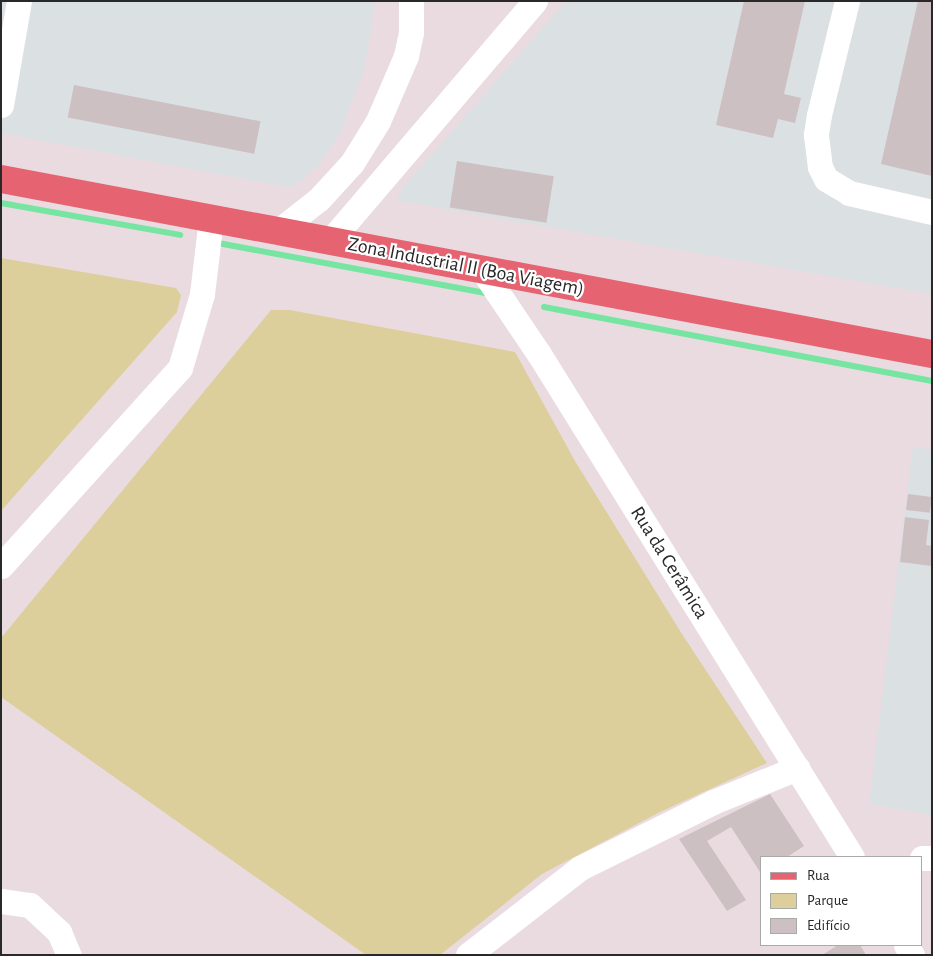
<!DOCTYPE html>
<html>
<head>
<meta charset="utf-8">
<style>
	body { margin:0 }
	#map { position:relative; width:933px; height:956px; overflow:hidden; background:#eadbe0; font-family:"Alegreya Sans",sans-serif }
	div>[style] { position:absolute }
	.industrial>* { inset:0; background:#dbe0e3 }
	.green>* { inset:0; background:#ddcf9b }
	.stream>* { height:6px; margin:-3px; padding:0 3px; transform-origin:3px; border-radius:3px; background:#75e5a1 }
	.building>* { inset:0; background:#ccc0c3; transform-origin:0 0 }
	.minor>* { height:25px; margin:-12.5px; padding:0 12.5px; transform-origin:12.5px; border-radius:12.5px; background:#fff }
	.major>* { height:28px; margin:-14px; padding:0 14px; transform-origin:14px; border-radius:14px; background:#e66472 }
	span { translate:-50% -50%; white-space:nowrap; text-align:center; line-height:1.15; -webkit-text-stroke:4.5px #fff; paint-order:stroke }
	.street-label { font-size:20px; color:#292929 }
	.frame { position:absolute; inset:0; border:2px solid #292929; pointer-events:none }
	.legend { position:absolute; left:760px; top:856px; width:162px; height:90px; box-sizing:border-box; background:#fff; border:1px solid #a9a9a9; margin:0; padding:6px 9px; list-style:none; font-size:15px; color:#292929 }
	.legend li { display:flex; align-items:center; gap:10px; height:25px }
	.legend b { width:25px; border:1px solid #a9a9a9 }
</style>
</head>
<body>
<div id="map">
	<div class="industrial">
		<div style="clip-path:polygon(1px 1px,375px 1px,365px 67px,339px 136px,319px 165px,292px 188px,1px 133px)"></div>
		<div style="clip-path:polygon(566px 1px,932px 1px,932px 294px,399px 201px,398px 195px,403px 187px)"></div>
		<div style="clip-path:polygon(913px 446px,932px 450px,932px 815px,869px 804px)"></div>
	</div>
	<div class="green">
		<div style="clip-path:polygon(1px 258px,176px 288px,181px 295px,177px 312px,1px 511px)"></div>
		<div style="clip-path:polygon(271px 310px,290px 310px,515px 352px,575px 461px,682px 634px,767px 763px,660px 812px,542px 874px,440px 955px,366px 955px,1px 697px,1px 638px)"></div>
	</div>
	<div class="stream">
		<div style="left:1px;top:203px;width:182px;rotate:10.1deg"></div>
		<div style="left:218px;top:243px;width:272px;rotate:10.6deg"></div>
		<div style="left:544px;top:307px;width:395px;rotate:10.8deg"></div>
	</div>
	<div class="building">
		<div style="clip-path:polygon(744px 1px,805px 1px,784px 94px,801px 98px,795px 123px,778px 119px,773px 138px,716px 125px)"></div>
		<div style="clip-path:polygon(918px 1px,932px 1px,932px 176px,881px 164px)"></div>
		<div style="left:74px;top:85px;width:190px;height:33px;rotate:11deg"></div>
		<div style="left:457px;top:161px;width:98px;height:47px;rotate:9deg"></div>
		<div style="left:908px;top:494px;width:24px;height:16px;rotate:7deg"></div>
		<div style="clip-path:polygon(905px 517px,929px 520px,926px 545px,932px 546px,932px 566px,900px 562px)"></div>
		<div style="clip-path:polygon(770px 794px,804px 846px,787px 857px,762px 857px,762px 875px,731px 827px,707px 841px,746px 900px,727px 911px,679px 839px)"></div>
		<div style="clip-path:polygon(838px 945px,860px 945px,866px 955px,822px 955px)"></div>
	</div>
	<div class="minor">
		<div style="left:847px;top:1px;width:117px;rotate:103.8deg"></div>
		<div style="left:819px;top:115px;width:20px;rotate:99deg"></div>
		<div style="left:816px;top:135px;width:32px;rotate:83deg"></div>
		<div style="left:820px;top:167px;width:13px;rotate:63deg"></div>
		<div style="left:826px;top:179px;width:27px;rotate:31deg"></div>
		<div style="left:849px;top:193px;width:85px;rotate:12.9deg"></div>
		<div style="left:1px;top:105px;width:106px;rotate:-80.2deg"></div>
		<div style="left:277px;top:232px;width:53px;rotate:-38.2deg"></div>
		<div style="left:319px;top:199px;width:49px;rotate:-47.5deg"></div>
		<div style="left:352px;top:163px;width:49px;rotate:-58.2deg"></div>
		<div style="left:378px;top:121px;width:71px;rotate:-66.7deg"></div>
		<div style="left:406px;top:56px;width:25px;rotate:-78deg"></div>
		<div style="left:411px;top:32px;width:31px;rotate:-90deg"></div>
		<div style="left:330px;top:241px;width:316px;rotate:-49.5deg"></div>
		<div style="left:483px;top:271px;width:100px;rotate:56deg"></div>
		<div style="left:539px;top:354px;width:592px;rotate:58.11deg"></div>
		<div style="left:1px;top:566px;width:267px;rotate:-47.9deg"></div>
		<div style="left:180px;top:368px;width:77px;rotate:-73.4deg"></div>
		<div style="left:202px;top:294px;width:76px;rotate:-83.2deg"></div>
		<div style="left:922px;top:858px;width:10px"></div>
		<div style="left:1px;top:901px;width:29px;rotate:8deg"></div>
		<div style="left:30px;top:905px;width:40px;rotate:43deg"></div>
		<div style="left:59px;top:932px;width:25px;rotate:67deg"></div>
		<div style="left:906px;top:945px;width:12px;rotate:59deg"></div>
		<div style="left:468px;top:955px;width:142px;rotate:-37.8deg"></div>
		<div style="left:580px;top:868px;width:148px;rotate:-26.4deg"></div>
		<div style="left:713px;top:802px;width:91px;rotate:-22deg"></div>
	</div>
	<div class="major">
		<div style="left:1px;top:179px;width:947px;rotate:10.65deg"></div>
	</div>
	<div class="street-label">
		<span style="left:466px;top:267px;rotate:11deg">Zona Industrial II (Boa Viagem)</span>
		<span style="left:669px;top:563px;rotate:58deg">Rua da Cerâmica</span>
	</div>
	<div class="frame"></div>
	<ul class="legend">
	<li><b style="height:6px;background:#e66472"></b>Rua</li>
	<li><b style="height:14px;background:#ddcf9b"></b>Parque</li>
	<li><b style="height:14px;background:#ccc0c3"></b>Edifício</li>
	</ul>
</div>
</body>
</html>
